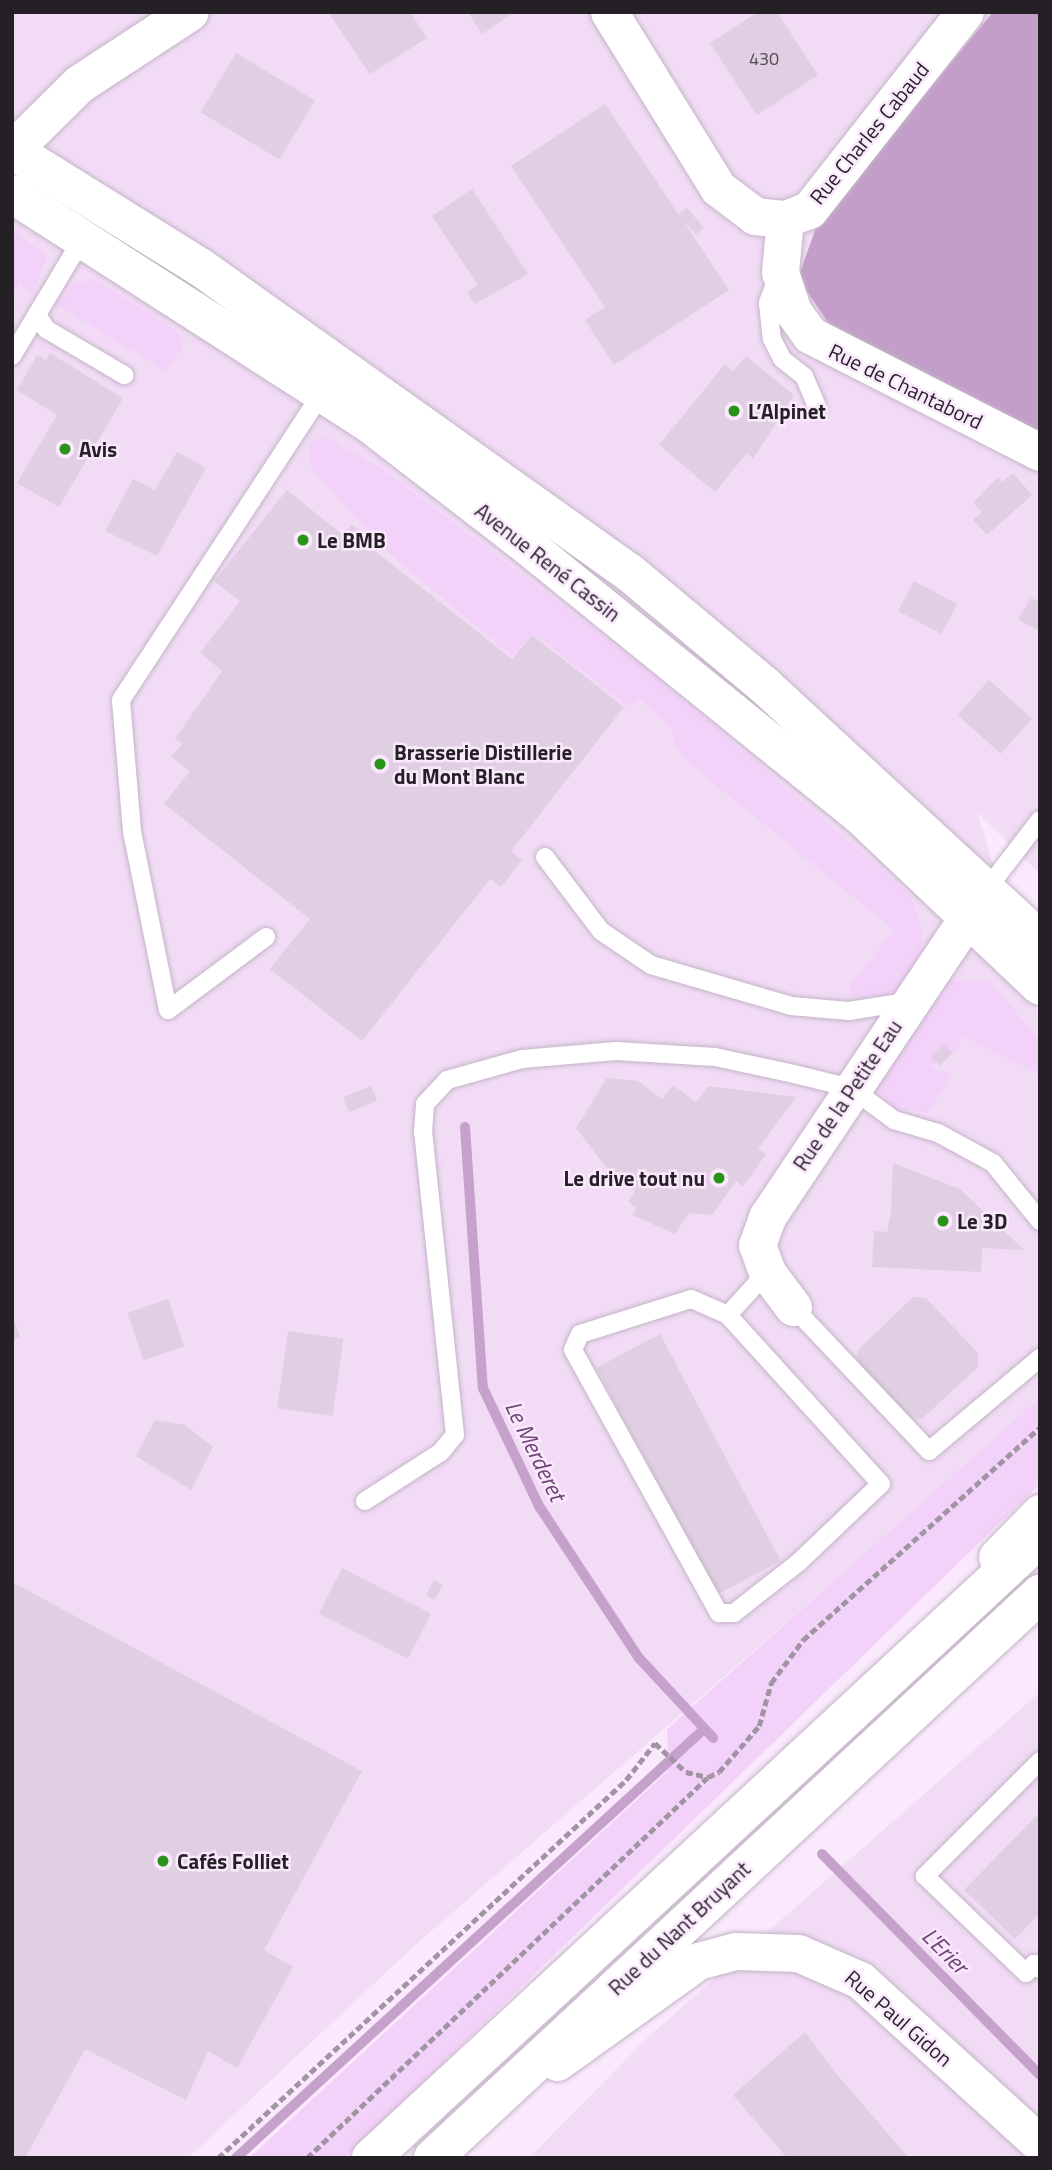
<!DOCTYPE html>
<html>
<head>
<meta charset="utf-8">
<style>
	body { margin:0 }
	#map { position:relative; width:1052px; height:2170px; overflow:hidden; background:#fae9fc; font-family:"Titillium Web",sans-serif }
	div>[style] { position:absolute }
	.built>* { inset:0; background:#f1dbf5 }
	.green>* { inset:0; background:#f3d2f9 }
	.forest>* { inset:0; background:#c39ec9 }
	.stream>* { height:10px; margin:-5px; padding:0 5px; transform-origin:5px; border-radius:5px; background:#c6a1cc }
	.building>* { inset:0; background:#e0cfe2; transform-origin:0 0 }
	.path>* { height:4.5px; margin-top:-2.25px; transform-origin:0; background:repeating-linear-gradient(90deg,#a195a3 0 7px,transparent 0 10.5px) }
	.roads { filter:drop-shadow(0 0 2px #c4b4c7) drop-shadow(0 0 2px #c4b4c7) }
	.lane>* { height:18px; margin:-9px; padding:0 9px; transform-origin:9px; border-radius:9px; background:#fff }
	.street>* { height:37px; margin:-18.5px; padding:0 18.5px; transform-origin:18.5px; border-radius:18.5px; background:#fff }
	.secondary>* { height:38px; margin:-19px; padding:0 19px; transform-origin:19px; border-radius:19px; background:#fff }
	.dots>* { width:19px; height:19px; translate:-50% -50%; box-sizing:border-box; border:4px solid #fae9fc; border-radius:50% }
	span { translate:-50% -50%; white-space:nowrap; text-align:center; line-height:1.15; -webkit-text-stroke:5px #fae9fc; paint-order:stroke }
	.number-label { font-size:18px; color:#544b55 }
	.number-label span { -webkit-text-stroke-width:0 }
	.street-label { font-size:21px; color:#251f26 }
	.poi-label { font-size:21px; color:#251f26; font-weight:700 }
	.left { translate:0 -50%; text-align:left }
	.right { translate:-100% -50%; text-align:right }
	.water-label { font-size:23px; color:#6f4178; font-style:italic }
	.frame { position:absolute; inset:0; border:14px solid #251f26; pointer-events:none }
</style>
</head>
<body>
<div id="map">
	<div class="built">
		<div style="clip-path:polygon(12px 12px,990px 12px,1040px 470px,1040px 874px,977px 812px,1040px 1020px,1040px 1402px,414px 1946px,188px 2158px,12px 2158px)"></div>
		<div style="clip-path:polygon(1040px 1692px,1040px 2158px,529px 2158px,646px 2039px)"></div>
	</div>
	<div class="green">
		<div style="clip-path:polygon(12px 230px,48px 256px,32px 294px,20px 283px,12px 297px)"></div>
		<div style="clip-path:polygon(95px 280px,177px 331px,183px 347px,166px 371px,57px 305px,75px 282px)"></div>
		<div style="clip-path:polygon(325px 436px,385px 471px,648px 670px,910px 894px,922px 929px,921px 954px,900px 991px,855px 1000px,849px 986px,894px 930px,690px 764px,673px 743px,673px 730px,640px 699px,628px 706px,533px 633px,512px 656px,389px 553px,312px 470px,308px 445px)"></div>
		<div style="clip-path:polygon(988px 980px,1040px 1040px,1040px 1075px,963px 1036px,957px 1050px,930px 1067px,952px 1075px,928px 1113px,895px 1108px,878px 1091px,877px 1080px,929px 1006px,949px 981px)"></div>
		<div style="clip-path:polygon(1040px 1398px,1040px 1484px,385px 2119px,344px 2158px,249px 2158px,668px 1771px,667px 1729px)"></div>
	</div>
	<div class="forest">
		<div style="clip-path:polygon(993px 12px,1040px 12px,1040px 470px,835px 333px,798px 278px,818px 222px)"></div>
	</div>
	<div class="stream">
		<div style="left:465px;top:1127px;width:262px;rotate:86.1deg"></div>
		<div style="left:483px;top:1388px;width:131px;rotate:64.6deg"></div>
		<div style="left:539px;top:1506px;width:182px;rotate:56.7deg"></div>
		<div style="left:639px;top:1658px;width:109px;rotate:47.2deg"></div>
		<div style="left:822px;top:1854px;width:310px;rotate:45.4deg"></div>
		<div style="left:236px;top:2158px;width:635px;rotate:-42.51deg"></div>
	</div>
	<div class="building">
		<div style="clip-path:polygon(328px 12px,410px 12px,427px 38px,370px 74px)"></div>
		<div style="clip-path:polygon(468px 12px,515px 12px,482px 34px)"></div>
		<div style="clip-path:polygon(758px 12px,777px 12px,818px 75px,757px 115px,710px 43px)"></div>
		<div style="left:236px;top:53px;width:92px;height:69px;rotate:31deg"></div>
		<div style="clip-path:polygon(605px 104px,678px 214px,687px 208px,704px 228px,696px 234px,684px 222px,729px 290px,614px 365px,585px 320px,605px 307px,511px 166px)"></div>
		<div style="clip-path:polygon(472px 189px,528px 274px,475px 304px,467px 292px,478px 285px,432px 216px)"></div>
		<div style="clip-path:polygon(50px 353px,123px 398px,59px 507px,17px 483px,57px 415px,17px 390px,37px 355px,46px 360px)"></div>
		<div style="clip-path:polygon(746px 356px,794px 395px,753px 459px,747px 453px,715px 492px,659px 445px,725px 364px,733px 371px)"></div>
		<div style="clip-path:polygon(177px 452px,206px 468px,157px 556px,105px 531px,133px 479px,155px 490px)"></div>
		<div style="clip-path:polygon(1013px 473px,1032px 495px,987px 535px,973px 520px,982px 512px,973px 503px,998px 477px,1002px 482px)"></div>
		<div style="clip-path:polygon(287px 490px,343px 535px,352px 525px,369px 538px,365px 543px,512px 659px,532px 635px,624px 707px,511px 851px,522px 860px,501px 887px,490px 879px,362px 1041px,270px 969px,310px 919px,164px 804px,190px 771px,171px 757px,182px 744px,175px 739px,222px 671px,200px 653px,240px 601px,214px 581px)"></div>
		<div style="left:914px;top:581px;width:49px;height:34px;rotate:28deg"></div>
		<div style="clip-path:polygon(1031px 598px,1040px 602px,1040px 631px,1018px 620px)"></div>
		<div style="left:989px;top:680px;width:58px;height:47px;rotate:42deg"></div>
		<div style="left:943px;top:1044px;width:13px;height:18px;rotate:45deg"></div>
		<div style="clip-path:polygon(607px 1078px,638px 1081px,662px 1099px,673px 1085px,696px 1102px,708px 1086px,796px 1097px,758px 1149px,766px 1154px,743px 1187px,736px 1181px,712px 1215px,689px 1213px,675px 1234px,632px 1215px,637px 1208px,628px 1201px,635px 1191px,612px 1175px,576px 1128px)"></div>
		<div style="left:371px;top:1086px;width:16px;height:30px;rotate:68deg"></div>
		<div style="clip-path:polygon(893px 1163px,960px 1189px,1024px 1250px,982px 1248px,981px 1272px,872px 1267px,874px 1231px,887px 1232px,891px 1213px)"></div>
		<div style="clip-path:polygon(913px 1297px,926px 1298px,978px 1353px,978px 1367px,922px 1419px,909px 1418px,857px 1363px,858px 1350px)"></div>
		<div style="left:168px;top:1299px;width:50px;height:43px;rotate:71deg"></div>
		<div style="clip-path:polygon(12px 1313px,20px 1337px,12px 1340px)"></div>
		<div style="left:288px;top:1331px;width:56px;height:78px;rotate:8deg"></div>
		<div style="left:660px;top:1334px;width:257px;height:72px;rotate:62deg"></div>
		<div style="clip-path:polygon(155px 1420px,185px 1425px,213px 1447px,191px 1490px,136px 1456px)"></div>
		<div style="left:342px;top:1568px;width:100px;height:51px;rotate:27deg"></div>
		<div style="left:434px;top:1580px;width:10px;height:17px;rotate:29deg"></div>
		<div style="clip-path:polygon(12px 1582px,362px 1771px,264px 1950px,293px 1967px,237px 2068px,208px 2051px,186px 2100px,85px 2049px,25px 2158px,12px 2158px)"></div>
		<div style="clip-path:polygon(1040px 1812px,1040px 1913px,1015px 1939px,964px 1890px)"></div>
		<div style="clip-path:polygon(805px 2032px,834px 2071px,909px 2158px,787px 2158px,733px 2095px)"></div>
	</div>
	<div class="path">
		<div style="left:218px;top:2158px;width:556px;rotate:-42.81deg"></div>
		<div style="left:626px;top:1780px;width:47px;rotate:-51.9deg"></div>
		<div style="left:655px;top:1743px;width:42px;rotate:43.1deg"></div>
		<div style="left:686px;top:1772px;width:23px;rotate:13deg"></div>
		<div style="left:708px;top:1777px;width:12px;rotate:-24deg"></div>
		<div style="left:719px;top:1772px;width:61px;rotate:-49deg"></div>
		<div style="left:759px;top:1726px;width:45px;rotate:-74.4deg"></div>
		<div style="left:771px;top:1683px;width:54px;rotate:-53.3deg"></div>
		<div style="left:803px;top:1640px;width:319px;rotate:-41.9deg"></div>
		<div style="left:307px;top:2158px;width:552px;rotate:-43.53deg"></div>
	</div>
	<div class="roads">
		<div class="lane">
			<div style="left:777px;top:279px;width:26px;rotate:111deg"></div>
			<div style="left:768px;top:303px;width:36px;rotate:84deg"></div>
			<div style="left:772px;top:339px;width:22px;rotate:63deg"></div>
			<div style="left:782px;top:359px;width:28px;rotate:38deg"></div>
			<div style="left:804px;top:376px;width:34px;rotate:67deg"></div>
			<div style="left:37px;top:315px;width:17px;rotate:57deg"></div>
			<div style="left:46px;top:329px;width:91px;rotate:30.5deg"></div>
			<div style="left:12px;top:356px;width:138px;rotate:-59deg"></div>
			<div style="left:545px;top:857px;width:93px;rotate:52.9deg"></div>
			<div style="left:601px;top:931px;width:60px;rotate:34.2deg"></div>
			<div style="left:651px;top:965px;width:146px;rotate:16.3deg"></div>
			<div style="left:791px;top:1006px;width:58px;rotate:4.9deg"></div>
			<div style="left:849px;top:1011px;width:58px;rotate:-9deg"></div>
			<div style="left:987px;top:889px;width:87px;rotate:-52.5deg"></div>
			<div style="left:266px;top:937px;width:122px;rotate:143.3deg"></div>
			<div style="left:168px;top:1010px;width:183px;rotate:-101.4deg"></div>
			<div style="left:132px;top:831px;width:131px;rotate:-94.8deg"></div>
			<div style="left:121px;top:700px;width:369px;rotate:-56.8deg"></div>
			<div style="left:793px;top:1307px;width:198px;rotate:46.6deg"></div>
			<div style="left:929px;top:1451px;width:145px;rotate:-40deg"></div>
			<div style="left:728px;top:1315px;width:40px;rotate:-156.6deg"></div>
			<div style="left:691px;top:1299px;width:116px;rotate:162.5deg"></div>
			<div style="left:580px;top:1334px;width:17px;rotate:114deg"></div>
			<div style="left:573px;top:1350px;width:301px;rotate:61deg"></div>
			<div style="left:719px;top:1613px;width:15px"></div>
			<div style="left:734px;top:1613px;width:83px;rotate:-38.1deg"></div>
			<div style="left:799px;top:1562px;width:113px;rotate:-43.6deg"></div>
			<div style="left:881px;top:1484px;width:228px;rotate:-132.2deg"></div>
			<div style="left:728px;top:1315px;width:58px;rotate:-47.8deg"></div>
			<div style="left:365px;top:1501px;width:90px;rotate:-32.8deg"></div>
			<div style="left:441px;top:1452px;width:22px;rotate:-51deg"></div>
			<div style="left:455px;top:1435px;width:304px;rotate:-96deg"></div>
			<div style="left:423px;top:1133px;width:29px;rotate:-86deg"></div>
			<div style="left:425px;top:1104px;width:33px;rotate:-47deg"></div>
			<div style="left:447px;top:1080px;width:78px;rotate:-15.6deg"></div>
			<div style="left:522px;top:1059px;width:94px;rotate:-4.9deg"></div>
			<div style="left:616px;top:1051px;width:99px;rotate:3.5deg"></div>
			<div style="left:715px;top:1057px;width:81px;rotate:12.1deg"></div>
			<div style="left:794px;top:1074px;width:59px;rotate:13.8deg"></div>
			<div style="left:851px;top:1088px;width:54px;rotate:36.7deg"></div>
			<div style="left:894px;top:1120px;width:46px;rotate:16.5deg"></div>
			<div style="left:938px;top:1133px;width:63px;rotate:28.6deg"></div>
			<div style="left:993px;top:1163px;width:75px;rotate:51deg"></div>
			<div style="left:1040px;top:1761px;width:163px;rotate:135deg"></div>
			<div style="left:925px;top:1876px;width:140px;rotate:43.8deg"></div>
			<div style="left:1026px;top:1973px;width:12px;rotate:-48deg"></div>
			<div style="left:1034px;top:1964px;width:8px;rotate:40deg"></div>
		</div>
		<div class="street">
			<div style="left:609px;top:12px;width:207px;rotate:58.2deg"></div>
			<div style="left:718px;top:188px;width:46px;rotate:37.1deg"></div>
			<div style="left:755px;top:216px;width:30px;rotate:6deg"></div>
			<div style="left:785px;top:219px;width:26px;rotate:-21deg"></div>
			<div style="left:809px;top:210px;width:252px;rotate:-51.8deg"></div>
			<div style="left:785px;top:219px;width:53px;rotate:95.4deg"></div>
			<div style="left:780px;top:272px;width:40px;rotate:72deg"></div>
			<div style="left:792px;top:310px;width:31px;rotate:54deg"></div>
			<div style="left:810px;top:335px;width:258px;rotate:27deg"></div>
			<div style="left:793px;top:1307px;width:44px;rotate:-126.6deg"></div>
			<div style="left:767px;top:1272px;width:29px;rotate:-110deg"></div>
			<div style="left:757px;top:1245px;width:30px;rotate:-70deg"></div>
			<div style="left:767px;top:1217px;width:390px;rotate:-56.2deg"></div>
			<div style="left:997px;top:1557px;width:62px;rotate:-45.7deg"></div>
			<div style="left:557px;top:2062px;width:173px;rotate:-35.6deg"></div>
			<div style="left:698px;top:1961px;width:39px;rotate:-15deg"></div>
			<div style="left:736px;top:1951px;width:62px;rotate:1.8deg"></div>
			<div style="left:798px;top:1953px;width:68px;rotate:23.5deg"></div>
			<div style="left:860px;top:1980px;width:244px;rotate:42.3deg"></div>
		</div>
		<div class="secondary">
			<div style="left:12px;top:150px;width:221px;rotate:31.9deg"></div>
			<div style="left:200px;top:267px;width:528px;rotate:35.44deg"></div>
			<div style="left:630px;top:573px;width:175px;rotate:39.9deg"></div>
			<div style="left:764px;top:685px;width:376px;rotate:42.7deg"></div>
			<div style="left:12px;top:151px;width:95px;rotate:-44.6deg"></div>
			<div style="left:80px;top:84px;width:131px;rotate:-33.2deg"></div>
			<div style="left:12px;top:194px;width:426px;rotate:32.7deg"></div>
			<div style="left:370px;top:424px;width:201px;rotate:37.7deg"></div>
			<div style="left:529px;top:547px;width:423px;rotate:39deg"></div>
			<div style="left:858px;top:813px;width:251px;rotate:43.5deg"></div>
			<div style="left:371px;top:2158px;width:912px;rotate:-42.82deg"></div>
			<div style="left:433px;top:2158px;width:829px;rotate:-42.9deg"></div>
		</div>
	</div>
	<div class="dots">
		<div style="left:734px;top:411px;background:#299218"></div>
		<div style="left:65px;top:449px;background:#299218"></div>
		<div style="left:303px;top:540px;background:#299218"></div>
		<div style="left:380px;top:764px;background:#299218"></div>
		<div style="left:719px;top:1178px;background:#299218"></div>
		<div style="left:943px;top:1221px;background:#299218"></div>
		<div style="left:163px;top:1861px;background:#299218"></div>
	</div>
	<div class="number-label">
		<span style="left:764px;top:59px">430</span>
	</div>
	<div class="street-label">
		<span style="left:869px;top:133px;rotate:-51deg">Rue Charles Cabaud</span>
		<span style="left:906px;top:386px;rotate:26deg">Rue de Chantabord</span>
		<span style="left:548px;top:562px;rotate:38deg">Avenue René Cassin</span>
		<span style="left:847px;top:1095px;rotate:-56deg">Rue de la Petite Eau</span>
		<span style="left:679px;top:1928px;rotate:-43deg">Rue du Nant Bruyant</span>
		<span style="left:899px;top:2018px;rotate:41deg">Rue Paul Gidon</span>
	</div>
	<div class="poi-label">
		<span class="left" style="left:748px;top:411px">L’Alpinet</span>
		<span class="left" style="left:79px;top:449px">Avis</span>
		<span class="left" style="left:317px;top:540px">Le BMB</span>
		<span class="left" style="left:394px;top:764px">Brasserie Distillerie<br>du Mont Blanc</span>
		<span class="right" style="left:705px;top:1178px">Le drive tout nu</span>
		<span class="left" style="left:957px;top:1221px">Le 3D</span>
		<span class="left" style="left:177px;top:1861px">Cafés Folliet</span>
	</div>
	<div class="water-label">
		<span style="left:535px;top:1451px;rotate:64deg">Le Merderet</span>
		<span style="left:945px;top:1951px;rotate:45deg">L'Erier</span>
	</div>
	<div class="frame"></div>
</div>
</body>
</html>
